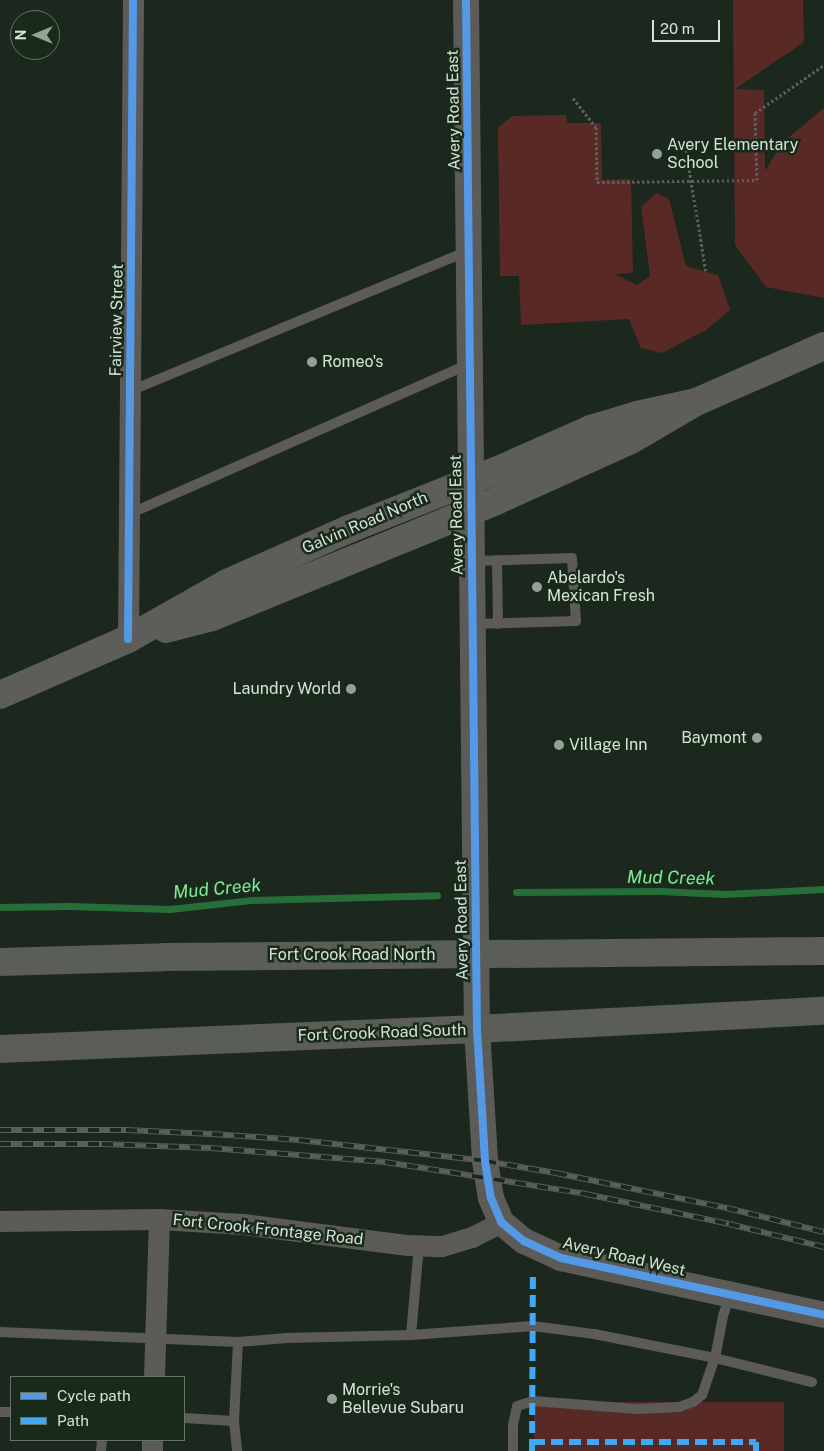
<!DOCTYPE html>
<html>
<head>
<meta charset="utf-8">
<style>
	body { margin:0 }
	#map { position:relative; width:824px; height:1451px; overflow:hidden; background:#1c271e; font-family:"Public Sans",sans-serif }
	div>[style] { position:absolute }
	.green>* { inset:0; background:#592a25; transform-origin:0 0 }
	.stream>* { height:7px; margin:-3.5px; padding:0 3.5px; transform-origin:3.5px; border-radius:3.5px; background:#276f39 }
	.path>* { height:3px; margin-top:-1.5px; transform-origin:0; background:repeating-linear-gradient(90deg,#5e5f5c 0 2.5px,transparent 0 5px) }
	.service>* { height:10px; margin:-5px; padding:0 5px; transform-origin:5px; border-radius:5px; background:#5c5b58 }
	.minor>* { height:21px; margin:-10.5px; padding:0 10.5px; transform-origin:10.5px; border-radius:10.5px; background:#5c5b58 }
	.tertiary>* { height:26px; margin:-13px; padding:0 13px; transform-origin:13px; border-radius:13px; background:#5c5b58 }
	.secondary>* { height:28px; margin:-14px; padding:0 14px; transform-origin:14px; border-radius:14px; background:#5d5e5a }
	.primary>* { height:28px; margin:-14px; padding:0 14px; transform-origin:14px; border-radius:14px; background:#5b5d57 }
	.rail>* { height:5.5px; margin-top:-2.75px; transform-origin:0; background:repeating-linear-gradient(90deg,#182b1b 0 11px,#5c5e5a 0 22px); box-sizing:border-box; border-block:1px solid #5c5e5a }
	.quiet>* { height:6px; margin-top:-3px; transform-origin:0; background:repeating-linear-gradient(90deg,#3fa9f5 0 12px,transparent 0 18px) }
	.cycleway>* { height:8px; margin:-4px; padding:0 4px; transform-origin:4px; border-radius:4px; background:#5399e6 }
	.dots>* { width:14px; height:14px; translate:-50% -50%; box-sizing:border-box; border:2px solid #182b1b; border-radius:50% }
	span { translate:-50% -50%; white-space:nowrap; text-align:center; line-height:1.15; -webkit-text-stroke:5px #182b1b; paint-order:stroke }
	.street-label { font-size:16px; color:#d5e2d7 }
	.poi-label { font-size:16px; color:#d5e2d7 }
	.left { translate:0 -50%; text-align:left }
	.right { translate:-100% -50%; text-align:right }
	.water-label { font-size:18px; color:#83e897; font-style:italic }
	.legend { position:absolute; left:10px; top:1376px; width:175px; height:65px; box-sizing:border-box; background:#182b1b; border:1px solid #647466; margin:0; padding:6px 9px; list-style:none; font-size:15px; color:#d5e2d7 }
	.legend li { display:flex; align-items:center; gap:10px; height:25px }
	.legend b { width:25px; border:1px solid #647466 }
	.north { position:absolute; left:10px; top:10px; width:50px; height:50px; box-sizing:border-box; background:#182b1b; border:1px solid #647466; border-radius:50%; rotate:270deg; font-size:14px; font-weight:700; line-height:20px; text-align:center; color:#d5e2d7 }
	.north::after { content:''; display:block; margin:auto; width:18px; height:22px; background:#94a196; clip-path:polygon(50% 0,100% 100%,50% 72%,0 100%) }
	.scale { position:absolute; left:652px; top:20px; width:68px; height:22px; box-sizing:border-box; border:2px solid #d5e2d7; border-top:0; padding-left:6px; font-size:15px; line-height:18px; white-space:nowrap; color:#d5e2d7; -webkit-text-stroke:4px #182b1b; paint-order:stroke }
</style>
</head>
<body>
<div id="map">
	<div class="green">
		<div style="clip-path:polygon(733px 0,803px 0,804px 42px,735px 89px,764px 90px,765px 171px,782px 143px,824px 108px,824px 298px,766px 287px,735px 245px)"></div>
		<div style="clip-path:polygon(566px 115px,567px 123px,601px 123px,602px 180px,631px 179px,633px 273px,615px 274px,637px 285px,650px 276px,641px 207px,656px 193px,669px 199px,686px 266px,718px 275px,730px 310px,706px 330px,662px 353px,641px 348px,629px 319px,521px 325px,519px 276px,500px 276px,498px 128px,512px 116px)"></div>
		<div style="left:534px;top:1402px;width:250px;height:49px"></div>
	</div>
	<div class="stream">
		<div style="left:516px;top:892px;width:144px;rotate:-0.4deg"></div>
		<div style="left:660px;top:891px;width:65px;rotate:2.6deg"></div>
		<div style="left:725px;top:894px;width:99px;rotate:-2.9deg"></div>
		<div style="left:0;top:907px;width:69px;rotate:-0.8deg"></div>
		<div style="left:69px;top:906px;width:101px;rotate:1.7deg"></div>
		<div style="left:170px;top:909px;width:81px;rotate:-6.3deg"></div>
		<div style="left:251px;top:900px;width:186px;rotate:-1.5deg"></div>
	</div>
	<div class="path">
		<div style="left:573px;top:98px;width:37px;rotate:52deg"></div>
		<div style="left:596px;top:127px;width:55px;rotate:89deg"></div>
		<div style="left:597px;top:182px;width:160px;rotate:-0.7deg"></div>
		<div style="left:757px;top:180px;width:67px;rotate:-91.7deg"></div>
		<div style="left:755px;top:113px;width:84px;rotate:-34.8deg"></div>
		<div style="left:686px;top:150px;width:124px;rotate:80.7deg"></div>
	</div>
	<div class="service">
		<div style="left:130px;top:391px;width:366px;rotate:-22.5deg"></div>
		<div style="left:129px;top:514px;width:372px;rotate:-23.8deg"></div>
		<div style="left:497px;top:560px;width:64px;rotate:89.1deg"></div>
		<div style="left:473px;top:561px;width:99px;rotate:-1.7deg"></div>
		<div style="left:572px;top:558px;width:63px;rotate:86.4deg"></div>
		<div style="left:576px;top:621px;width:103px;rotate:178.3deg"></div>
		<div style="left:0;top:1332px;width:238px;rotate:2.4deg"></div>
		<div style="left:411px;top:1335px;width:89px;rotate:-84.9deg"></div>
		<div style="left:0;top:1412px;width:11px"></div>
		<div style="left:184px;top:1418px;width:50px;rotate:3.4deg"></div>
		<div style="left:234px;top:1421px;width:79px;rotate:-87.1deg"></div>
		<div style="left:238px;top:1342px;width:49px;rotate:-4.7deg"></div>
		<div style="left:287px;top:1338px;width:124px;rotate:-1.4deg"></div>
		<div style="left:411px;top:1335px;width:122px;rotate:-4.2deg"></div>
		<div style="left:533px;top:1326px;width:62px;rotate:7.5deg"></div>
		<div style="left:594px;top:1334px;width:123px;rotate:11.2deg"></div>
		<div style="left:715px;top:1358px;width:43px;rotate:-79.2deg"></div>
		<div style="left:723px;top:1316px;width:22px;rotate:-72deg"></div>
		<div style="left:234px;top:1421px;width:30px;rotate:84deg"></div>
		<div style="left:101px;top:1451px;width:11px;rotate:-85deg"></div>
		<div style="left:513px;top:1451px;width:26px;rotate:-90deg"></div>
		<div style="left:513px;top:1425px;width:19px;rotate:-78deg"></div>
		<div style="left:517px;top:1406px;width:17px;rotate:-17deg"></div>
		<div style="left:533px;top:1401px;width:104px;rotate:4.4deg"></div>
		<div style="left:637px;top:1409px;width:42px;rotate:-2.7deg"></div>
		<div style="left:679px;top:1407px;width:15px;rotate:-20deg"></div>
		<div style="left:693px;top:1402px;width:11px;rotate:-38deg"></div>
		<div style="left:702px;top:1395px;width:39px;rotate:-71deg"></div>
		<div style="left:715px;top:1358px;width:100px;rotate:13.9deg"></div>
	</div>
	<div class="minor">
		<div style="left:128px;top:639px;width:639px;rotate:-89.55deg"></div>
		<div style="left:0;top:1221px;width:159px;rotate:-0.7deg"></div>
		<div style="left:159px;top:1219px;width:84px;rotate:3.4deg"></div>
		<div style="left:243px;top:1224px;width:166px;rotate:7.3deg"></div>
		<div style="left:408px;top:1245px;width:34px;rotate:2deg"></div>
		<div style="left:442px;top:1246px;width:31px;rotate:-17deg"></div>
		<div style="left:472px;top:1237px;width:33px;rotate:-27deg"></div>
		<div style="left:154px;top:1377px;width:158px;rotate:-88.2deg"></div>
		<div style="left:152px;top:1451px;width:11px;rotate:-90deg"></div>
	</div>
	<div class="tertiary">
		<div style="left:466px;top:0;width:1029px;rotate:89.39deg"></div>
		<div style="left:477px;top:1029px;width:132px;rotate:86.5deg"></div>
		<div style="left:485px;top:1161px;width:37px;rotate:81deg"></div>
		<div style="left:491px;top:1198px;width:26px;rotate:67deg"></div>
		<div style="left:501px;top:1222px;width:30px;rotate:40deg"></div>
		<div style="left:524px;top:1241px;width:41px;rotate:24.7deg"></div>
		<div style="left:561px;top:1258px;width:269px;rotate:12.2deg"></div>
	</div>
	<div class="secondary">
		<div style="left:166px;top:629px;width:48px;rotate:-14.6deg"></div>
		<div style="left:212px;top:617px;width:307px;rotate:-22.2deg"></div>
		<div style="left:496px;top:501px;width:148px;rotate:-24.3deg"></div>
		<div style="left:631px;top:440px;width:75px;rotate:-30.3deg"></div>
		<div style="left:696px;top:402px;width:140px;rotate:-23.6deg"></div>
		<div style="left:0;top:695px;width:140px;rotate:-23.6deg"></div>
		<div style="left:128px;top:639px;width:114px;rotate:-29.5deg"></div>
		<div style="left:227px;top:583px;width:133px;rotate:-23.9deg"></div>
		<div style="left:349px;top:529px;width:160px;rotate:-21.6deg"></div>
		<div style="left:498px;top:470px;width:102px;rotate:-23.8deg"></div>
		<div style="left:591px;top:429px;width:48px;rotate:-16.9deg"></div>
		<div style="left:637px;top:415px;width:60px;rotate:-12.4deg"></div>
	</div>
	<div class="primary">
		<div style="left:0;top:962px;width:164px;rotate:-1.7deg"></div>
		<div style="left:164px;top:957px;width:660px;rotate:-0.52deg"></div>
		<div style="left:0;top:1049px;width:477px;rotate:-2.4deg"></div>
		<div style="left:477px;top:1029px;width:347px;rotate:-3deg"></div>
	</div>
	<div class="rail">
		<div style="left:0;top:1130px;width:126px"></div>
		<div style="left:126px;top:1130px;width:86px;rotate:2.7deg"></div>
		<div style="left:212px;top:1134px;width:87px;rotate:3.9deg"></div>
		<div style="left:299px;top:1140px;width:187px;rotate:6.4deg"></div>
		<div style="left:485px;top:1161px;width:72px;rotate:9.6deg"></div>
		<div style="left:556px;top:1173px;width:175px;rotate:11.6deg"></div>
		<div style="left:727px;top:1208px;width:100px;rotate:13.9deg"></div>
		<div style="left:0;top:1144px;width:102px"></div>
		<div style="left:102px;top:1144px;width:109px;rotate:2.1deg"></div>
		<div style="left:211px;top:1148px;width:175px;rotate:4.6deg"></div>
		<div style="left:385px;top:1162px;width:204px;rotate:9deg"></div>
		<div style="left:586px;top:1194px;width:146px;rotate:11.8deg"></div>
		<div style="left:729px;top:1224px;width:98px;rotate:13.6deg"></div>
	</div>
	<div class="quiet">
		<div style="left:533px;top:1442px;width:223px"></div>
		<div style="left:756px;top:1442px;width:9px;rotate:90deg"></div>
		<div style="left:532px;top:1451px;width:176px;rotate:-89.7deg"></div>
	</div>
	<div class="cycleway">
		<div style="left:466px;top:0;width:1029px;rotate:89.39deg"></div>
		<div style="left:477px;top:1029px;width:132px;rotate:86.5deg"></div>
		<div style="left:485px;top:1161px;width:37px;rotate:81deg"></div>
		<div style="left:491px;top:1198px;width:26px;rotate:67deg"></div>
		<div style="left:501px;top:1222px;width:30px;rotate:40deg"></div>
		<div style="left:524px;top:1241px;width:41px;rotate:24.7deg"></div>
		<div style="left:561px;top:1258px;width:269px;rotate:12.2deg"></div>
		<div style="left:128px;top:639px;width:639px;rotate:-89.55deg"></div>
	</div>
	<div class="dots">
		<div style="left:657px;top:154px;background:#94a196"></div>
		<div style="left:312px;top:362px;background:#94a196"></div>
		<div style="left:537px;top:587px;background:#94a196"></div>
		<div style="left:351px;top:689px;background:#94a196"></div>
		<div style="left:757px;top:738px;background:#94a196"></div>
		<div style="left:559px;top:745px;background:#94a196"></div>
		<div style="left:332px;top:1399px;background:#94a196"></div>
	</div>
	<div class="street-label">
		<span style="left:454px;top:110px;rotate:-91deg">Avery Road East</span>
		<span style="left:117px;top:320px;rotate:-89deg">Fairview Street</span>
		<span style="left:457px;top:515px;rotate:-91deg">Avery Road East</span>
		<span style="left:365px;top:523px;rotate:-23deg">Galvin Road North</span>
		<span style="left:462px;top:920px;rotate:-91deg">Avery Road East</span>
		<span style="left:352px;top:955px">Fort Crook Road North</span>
		<span style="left:382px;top:1033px;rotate:-2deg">Fort Crook Road South</span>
		<span style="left:268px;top:1230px;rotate:6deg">Fort Crook Frontage Road</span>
		<span style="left:624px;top:1257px;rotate:13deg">Avery Road West</span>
	</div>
	<div class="poi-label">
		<span class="left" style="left:667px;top:154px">Avery Elementary<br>School</span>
		<span class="left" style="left:322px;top:362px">Romeo's</span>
		<span class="left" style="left:547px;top:587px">Abelardo's<br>Mexican Fresh</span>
		<span class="right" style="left:341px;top:689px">Laundry World</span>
		<span class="right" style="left:747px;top:738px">Baymont</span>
		<span class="left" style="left:569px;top:745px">Village Inn</span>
		<span class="left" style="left:342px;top:1399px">Morrie's<br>Bellevue Subaru</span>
	</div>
	<div class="water-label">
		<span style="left:671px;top:878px;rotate:1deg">Mud Creek</span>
		<span style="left:217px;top:889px;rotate:-5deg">Mud Creek</span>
	</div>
	<ul class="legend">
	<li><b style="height:6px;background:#5399e6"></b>Cycle path</li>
	<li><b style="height:6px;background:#3fa9f5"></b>Path</li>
	</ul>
	<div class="north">N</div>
	<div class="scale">20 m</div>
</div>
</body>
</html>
